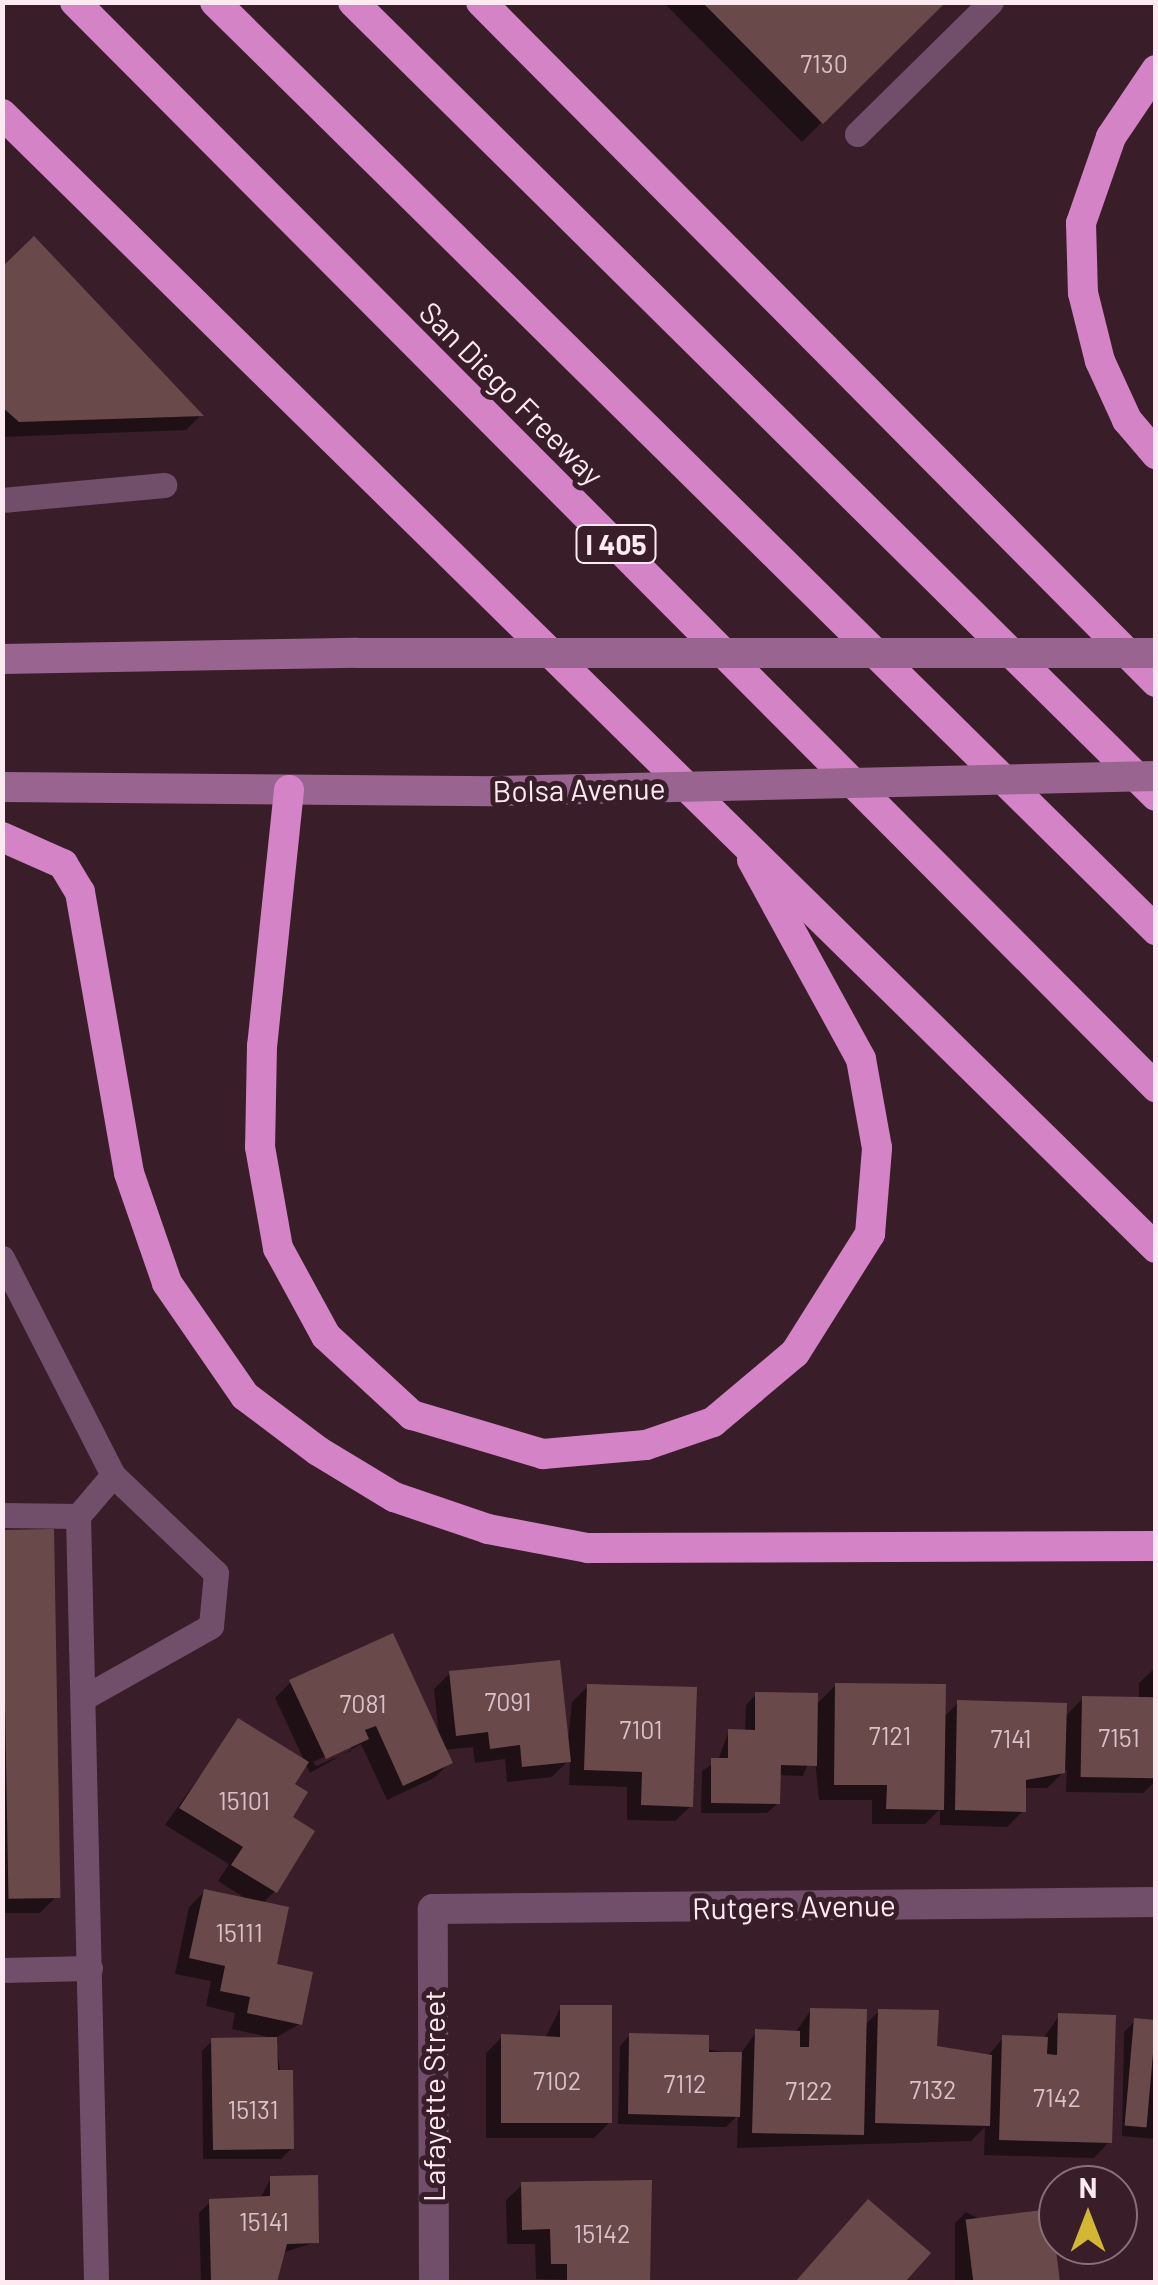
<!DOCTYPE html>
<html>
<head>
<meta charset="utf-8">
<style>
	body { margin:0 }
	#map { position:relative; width:1158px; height:2285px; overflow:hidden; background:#391e29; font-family:Barlow,sans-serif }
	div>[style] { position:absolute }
	.shadow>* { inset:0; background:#0007 }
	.building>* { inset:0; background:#6a494b; transform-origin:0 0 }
	.service>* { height:25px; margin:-12.5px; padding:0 12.5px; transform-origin:12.5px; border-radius:12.5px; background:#714f6a }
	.minor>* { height:30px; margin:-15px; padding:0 15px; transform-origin:15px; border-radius:15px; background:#714f6a }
	.secondary>* { height:30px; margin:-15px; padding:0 15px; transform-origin:15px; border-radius:15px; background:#996590 }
	.motorway>* { height:30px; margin:-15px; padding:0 15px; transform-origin:15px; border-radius:15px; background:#d583c7 }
	.secondary-bridge>* { height:30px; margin:-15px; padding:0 15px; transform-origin:15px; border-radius:15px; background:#996590 }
	span { translate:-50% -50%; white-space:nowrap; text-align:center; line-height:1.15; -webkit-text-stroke:10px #391e29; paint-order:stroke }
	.number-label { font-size:25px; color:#d8c2c8 }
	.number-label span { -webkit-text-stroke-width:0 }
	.shield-label span { padding:2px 8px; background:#391e29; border:2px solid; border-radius:8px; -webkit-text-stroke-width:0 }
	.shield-label { font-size:28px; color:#fdeaf1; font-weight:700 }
	.street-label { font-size:30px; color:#fdeaf1 }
	.frame { position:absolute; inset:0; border:5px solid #fdeaf1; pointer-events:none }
	.north { position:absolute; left:1038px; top:2165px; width:100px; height:100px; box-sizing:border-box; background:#391e29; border:2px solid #877079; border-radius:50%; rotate:0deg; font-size:28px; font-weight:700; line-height:40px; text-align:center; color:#fdeaf1 }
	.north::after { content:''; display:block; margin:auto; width:35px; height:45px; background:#d4b635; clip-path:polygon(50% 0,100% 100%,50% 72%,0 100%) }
</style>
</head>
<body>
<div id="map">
	<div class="shadow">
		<div style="clip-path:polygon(663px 2px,942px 2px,802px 142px)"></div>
		<div style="clip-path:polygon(2px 270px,201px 415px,186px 430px,2px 437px)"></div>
		<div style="clip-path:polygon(2px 1532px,56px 1897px,40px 1913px,2px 1913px)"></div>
		<div style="clip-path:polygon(1156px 1667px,1156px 1781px,1143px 1793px,1066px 1792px,1067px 1769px,1047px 1788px,1024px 1788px,1023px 1811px,1007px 1827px,940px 1825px,940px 1809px,925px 1824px,872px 1824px,872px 1800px,819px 1800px,814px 1749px,803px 1776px,778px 1775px,778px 1803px,767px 1813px,701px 1813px,702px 1771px,718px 1760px,729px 1731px,745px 1732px,746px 1705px,756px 1694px,815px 1706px,836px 1685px,943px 1718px,958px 1703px,1064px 1718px,1083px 1698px,1139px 1699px,1139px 1683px)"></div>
		<div style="clip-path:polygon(evenodd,450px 1673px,567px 1752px,572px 1702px,588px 1686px,691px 1806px,675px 1821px,627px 1820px,627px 1787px,569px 1785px,570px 1759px,552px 1777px,507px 1782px,505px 1759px,475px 1763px,473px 1747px,444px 1750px,450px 1762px,434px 1778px,387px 1800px,361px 1744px,310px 1773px,305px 1763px,292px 1785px,275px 1891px,262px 1904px,274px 1966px,300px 2024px,275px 2038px,292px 2148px,281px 2159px,203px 2159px,202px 2051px,212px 2041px,273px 2038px,232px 2029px,235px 2013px,206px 2006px,211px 1981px,175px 1974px,189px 1907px,205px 1891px,248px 1900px,218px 1881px,229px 1864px,165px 1825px,238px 1722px,305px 1762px,275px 1698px,291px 1682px,439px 1736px,434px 1689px,450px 1673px,351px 1745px,351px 1751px,316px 1766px,313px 1762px,351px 1745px)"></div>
		<div style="clip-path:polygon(561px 2007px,610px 2122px,594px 2138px,486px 2138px,486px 2053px,502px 2037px,545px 2038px)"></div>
		<div style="clip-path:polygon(811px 2010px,864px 2026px,879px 2011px,935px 2048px,987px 2057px,1003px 2038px,1043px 2039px,1059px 2016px,1109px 2142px,1094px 2158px,984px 2155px,985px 2127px,971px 2141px,737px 2148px,738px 2115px,726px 2127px,618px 2124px,620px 2046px,630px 2035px,740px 2055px,756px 2032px,795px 2033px)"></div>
		<div style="clip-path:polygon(1135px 2021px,1156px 2023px,1156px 2139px,1122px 2136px,1124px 2032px)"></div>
		<div style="clip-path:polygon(271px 2178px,316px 2242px,282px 2253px,275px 2282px,201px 2282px,199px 2213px,210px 2202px,260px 2199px)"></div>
		<div style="clip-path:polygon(650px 2182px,647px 2282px,536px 2279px,535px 2244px,507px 2244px,506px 2200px,522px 2185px)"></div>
		<div style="clip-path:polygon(966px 2212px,1057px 2261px,1057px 2282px,955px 2282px,955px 2223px)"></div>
		<div style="clip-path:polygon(857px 2213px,927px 2253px,902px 2282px,797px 2282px)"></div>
	</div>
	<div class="building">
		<div style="clip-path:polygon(702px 2px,946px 2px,823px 124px)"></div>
		<div style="clip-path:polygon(34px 236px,204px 416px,19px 422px,2px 407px,2px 267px)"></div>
		<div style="left:54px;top:1529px;width:369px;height:52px;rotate:89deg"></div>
		<div style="clip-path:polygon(393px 1633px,453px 1763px,403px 1786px,376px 1726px,365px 1730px,369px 1739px,326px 1759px,289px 1680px)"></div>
		<div style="clip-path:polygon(560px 1660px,571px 1762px,522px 1767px,520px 1745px,490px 1749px,488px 1732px,456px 1736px,449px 1671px)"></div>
		<div style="clip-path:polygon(835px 1683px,946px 1684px,944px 1810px,886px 1809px,887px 1785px,834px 1785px)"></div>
		<div style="clip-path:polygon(587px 1684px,697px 1687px,693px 1807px,641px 1805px,642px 1772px,584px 1770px)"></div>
		<div style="clip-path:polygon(755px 1692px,818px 1693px,817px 1766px,781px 1765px,780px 1804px,711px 1803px,711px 1758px,728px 1758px,728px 1729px,755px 1730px)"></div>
		<div style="left:1082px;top:1696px;width:74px;height:81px;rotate:1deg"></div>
		<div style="clip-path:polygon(957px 1700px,1067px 1703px,1065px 1773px,1026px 1780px,1026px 1812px,955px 1810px)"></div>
		<div style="clip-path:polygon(238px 1718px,309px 1762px,295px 1784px,308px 1792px,293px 1817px,315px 1831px,277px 1893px,231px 1865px,243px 1847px,179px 1808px)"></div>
		<div style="clip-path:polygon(204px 1889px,289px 1907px,277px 1964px,313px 1972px,302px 2025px,247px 2013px,250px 1997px,220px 1991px,225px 1966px,189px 1958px)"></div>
		<div style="clip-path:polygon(560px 2005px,612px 2005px,612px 2123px,501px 2123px,501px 2034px,560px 2037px)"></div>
		<div style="clip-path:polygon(810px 2008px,867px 2009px,864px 2135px,752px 2133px,755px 2029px,800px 2031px,800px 2047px,809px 2047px)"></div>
		<div style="clip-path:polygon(878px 2009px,939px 2010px,937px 2046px,992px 2055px,990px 2126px,875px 2123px)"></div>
		<div style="clip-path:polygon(1058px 2013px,1116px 2015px,1112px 2143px,999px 2140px,1002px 2035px,1048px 2037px,1047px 2054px,1057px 2055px)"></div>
		<div style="left:1134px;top:2018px;width:22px;height:108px;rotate:5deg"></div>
		<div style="clip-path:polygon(629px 2033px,709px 2035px,709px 2052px,742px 2052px,740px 2117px,628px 2114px)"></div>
		<div style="clip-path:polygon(277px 2037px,278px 2070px,293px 2070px,294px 2149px,213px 2150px,211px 2038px)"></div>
		<div style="clip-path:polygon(318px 2175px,319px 2243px,287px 2244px,277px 2282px,211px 2282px,209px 2199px,270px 2196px,270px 2176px)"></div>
		<div style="clip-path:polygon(652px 2180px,650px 2282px,567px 2282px,567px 2264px,551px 2264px,550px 2229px,522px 2230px,521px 2182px)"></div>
		<div style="clip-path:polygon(868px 2199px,931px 2253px,905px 2282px,795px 2282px)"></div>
		<div style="left:1051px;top:2209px;width:74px;height:86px;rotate:83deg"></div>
	</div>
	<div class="service">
		<div style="left:857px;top:134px;width:188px;rotate:-44.6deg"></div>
		<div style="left:2px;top:500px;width:163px;rotate:-5.3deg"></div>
		<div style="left:2px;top:1258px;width:244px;rotate:62.9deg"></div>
		<div style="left:113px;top:1475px;width:142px;rotate:43.6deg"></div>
		<div style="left:216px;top:1573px;width:53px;rotate:95.4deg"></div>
		<div style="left:211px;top:1626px;width:145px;rotate:150.6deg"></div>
		<div style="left:2px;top:1515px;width:76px;rotate:0.8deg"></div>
		<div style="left:78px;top:1516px;width:54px;rotate:-49.5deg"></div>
		<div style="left:78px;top:1516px;width:766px;rotate:88.65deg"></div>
		<div style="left:2px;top:1970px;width:88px;rotate:-1.3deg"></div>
	</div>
	<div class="minor">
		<div style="left:434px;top:2282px;width:373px;rotate:-90.2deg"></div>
		<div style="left:433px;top:1909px;width:723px;rotate:-0.55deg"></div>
	</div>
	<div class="secondary">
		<div style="left:2px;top:659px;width:355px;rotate:-1deg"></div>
		<div style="left:2px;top:787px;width:493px;rotate:0.5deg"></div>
	</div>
	<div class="motorway">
		<div style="left:75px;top:2px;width:1532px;rotate:45.11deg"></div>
		<div style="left:215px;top:2px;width:1322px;rotate:44.6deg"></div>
		<div style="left:353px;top:2px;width:1129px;rotate:44.68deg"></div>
		<div style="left:481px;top:2px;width:958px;rotate:45.21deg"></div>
		<div style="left:1156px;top:70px;width:81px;rotate:123.9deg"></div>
		<div style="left:1111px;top:137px;width:91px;rotate:109.2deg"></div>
		<div style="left:1081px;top:223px;width:70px;rotate:88.4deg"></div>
		<div style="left:1083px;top:293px;width:70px;rotate:76deg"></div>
		<div style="left:1100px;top:361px;width:65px;rotate:65.4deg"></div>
		<div style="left:1127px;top:420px;width:45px;rotate:49.5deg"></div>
		<div style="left:2px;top:114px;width:1618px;rotate:44.5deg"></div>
		<div style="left:289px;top:790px;width:257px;rotate:96deg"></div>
		<div style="left:262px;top:1046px;width:101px;rotate:91.1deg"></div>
		<div style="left:260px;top:1147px;width:103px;rotate:79.9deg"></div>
		<div style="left:278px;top:1248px;width:100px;rotate:61.4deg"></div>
		<div style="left:326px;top:1336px;width:117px;rotate:42.6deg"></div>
		<div style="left:412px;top:1415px;width:137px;rotate:16.6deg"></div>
		<div style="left:543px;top:1454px;width:103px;rotate:-5deg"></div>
		<div style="left:646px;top:1445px;width:71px;rotate:-18.9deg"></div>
		<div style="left:713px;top:1422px;width:107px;rotate:-40.1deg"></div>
		<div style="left:795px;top:1353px;width:141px;rotate:-57.8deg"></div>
		<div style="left:870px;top:1234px;width:86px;rotate:-85.3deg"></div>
		<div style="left:877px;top:1148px;width:90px;rotate:-100.2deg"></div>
		<div style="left:861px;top:1059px;width:227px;rotate:-118.7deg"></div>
		<div style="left:2px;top:837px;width:67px;rotate:23.9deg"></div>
		<div style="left:63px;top:864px;width:33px;rotate:59deg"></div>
		<div style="left:80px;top:892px;width:285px;rotate:80.1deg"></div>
		<div style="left:129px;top:1173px;width:116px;rotate:70.9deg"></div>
		<div style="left:167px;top:1283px;width:137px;rotate:55.4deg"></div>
		<div style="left:245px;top:1396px;width:91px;rotate:37deg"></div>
		<div style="left:318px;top:1451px;width:89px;rotate:31.2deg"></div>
		<div style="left:394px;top:1497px;width:99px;rotate:18.8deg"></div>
		<div style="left:488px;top:1529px;width:102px;rotate:10.8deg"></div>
		<div style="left:588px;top:1548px;width:568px;rotate:-0.2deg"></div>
	</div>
	<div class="secondary-bridge">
		<div style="left:357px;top:653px;width:799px"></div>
		<div style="left:495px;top:791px;width:661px;rotate:-1.3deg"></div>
	</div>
	<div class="number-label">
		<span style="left:824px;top:63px">7130</span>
		<span style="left:508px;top:1701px">7091</span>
		<span style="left:363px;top:1703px">7081</span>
		<span style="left:641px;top:1729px">7101</span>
		<span style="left:890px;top:1735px">7121</span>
		<span style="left:1119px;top:1737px">7151</span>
		<span style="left:1011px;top:1738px">7141</span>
		<span style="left:244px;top:1800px">15101</span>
		<span style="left:239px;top:1932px">15111</span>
		<span style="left:557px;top:2080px">7102</span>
		<span style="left:685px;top:2083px">7112</span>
		<span style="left:933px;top:2089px">7132</span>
		<span style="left:809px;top:2090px">7122</span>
		<span style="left:1057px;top:2097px">7142</span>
		<span style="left:253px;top:2109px">15131</span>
		<span style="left:264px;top:2221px">15141</span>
		<span style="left:602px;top:2233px">15142</span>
	</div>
	<div class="shield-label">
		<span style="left:616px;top:544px">I 405</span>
	</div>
	<div class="street-label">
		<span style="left:512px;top:393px;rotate:45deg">San Diego Freeway</span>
		<span style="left:579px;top:789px;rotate:-1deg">Bolsa Avenue</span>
		<span style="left:794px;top:1906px;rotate:-1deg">Rutgers Avenue</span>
		<span style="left:433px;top:2096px;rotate:-90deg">Lafayette Street</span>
	</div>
	<div class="frame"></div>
	<div class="north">N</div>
</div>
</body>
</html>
